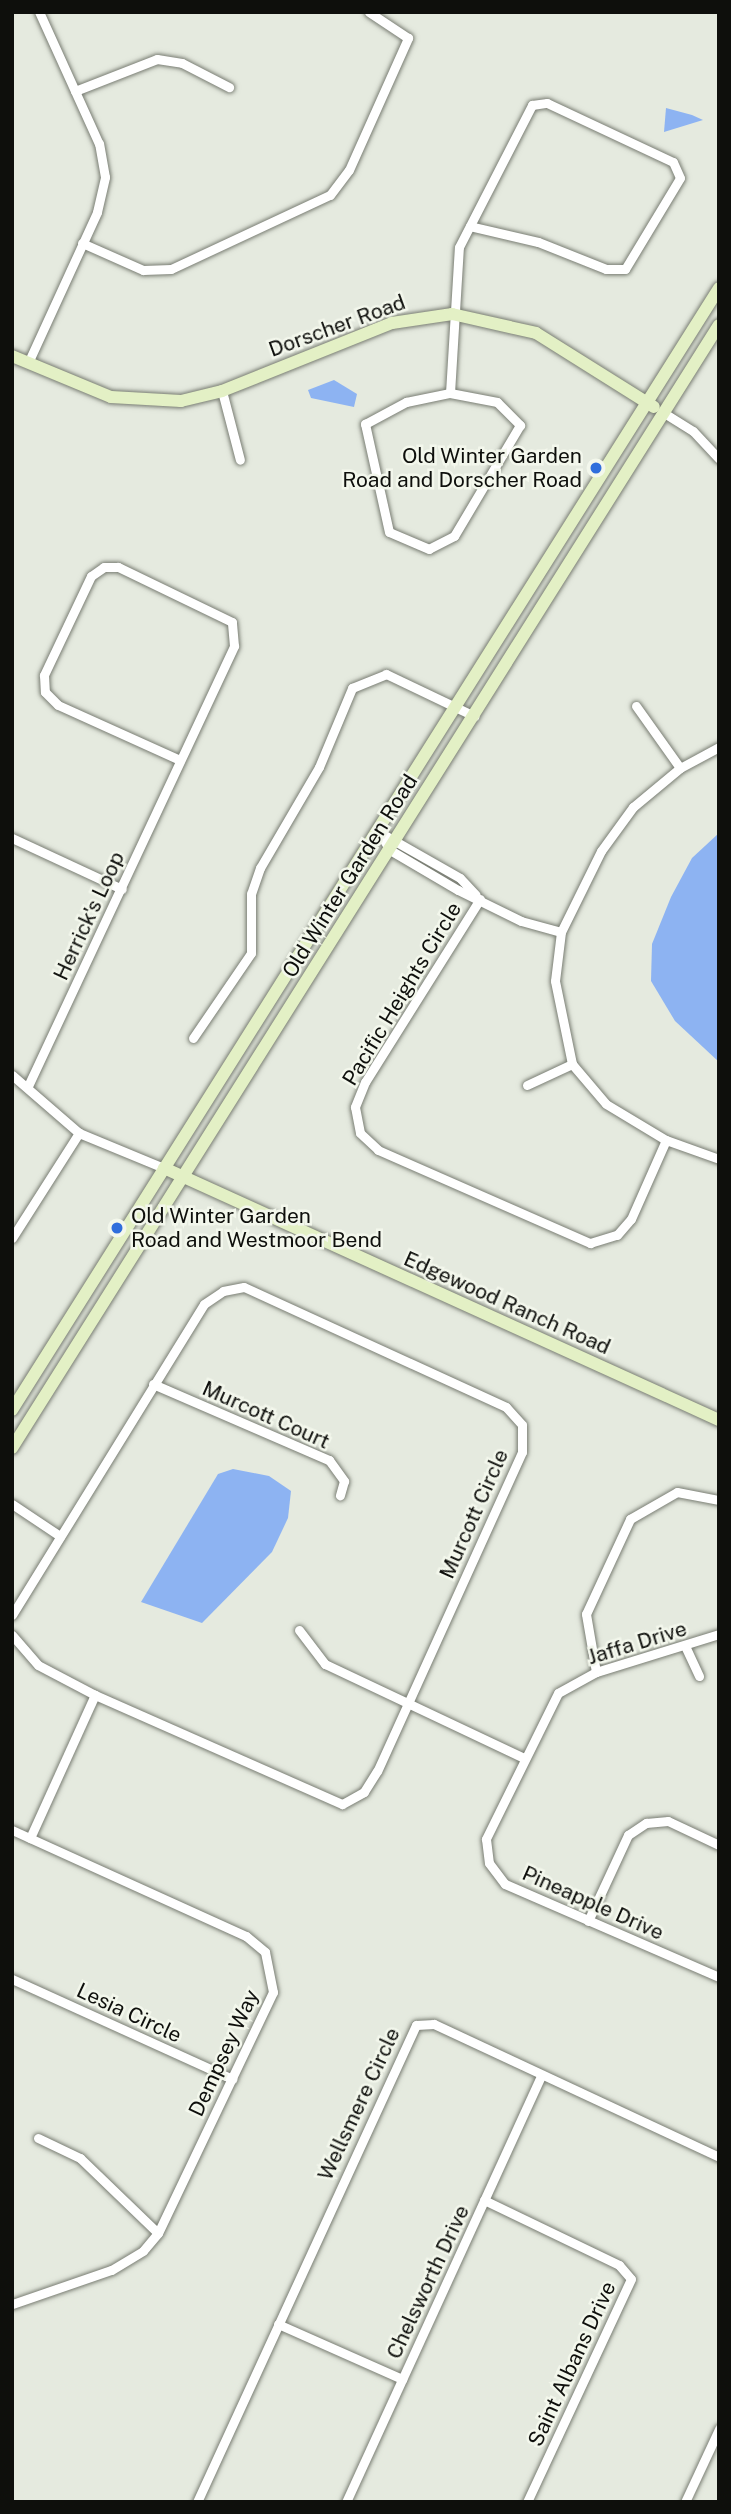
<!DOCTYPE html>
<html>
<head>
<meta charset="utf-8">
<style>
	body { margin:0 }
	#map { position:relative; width:731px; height:2514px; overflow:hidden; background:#e5eadf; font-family:"Public Sans",sans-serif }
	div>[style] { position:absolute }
	.water>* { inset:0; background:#8db3f2 }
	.roads { filter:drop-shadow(0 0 2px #797d73) drop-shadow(0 0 2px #797d73) }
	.street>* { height:9px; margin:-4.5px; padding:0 4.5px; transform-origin:4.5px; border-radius:4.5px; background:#fff }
	.secondary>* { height:12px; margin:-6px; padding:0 6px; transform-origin:6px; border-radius:6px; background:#e3f0c5 }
	.dots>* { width:19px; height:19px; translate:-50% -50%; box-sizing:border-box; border:4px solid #f3f7ec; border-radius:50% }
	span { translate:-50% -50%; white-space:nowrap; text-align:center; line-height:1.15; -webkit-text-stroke:5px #f3f7ec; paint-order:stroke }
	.street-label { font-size:21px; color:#0e0f0c }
	.poi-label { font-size:21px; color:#0e0f0c }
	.right { translate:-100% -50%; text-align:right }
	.left { translate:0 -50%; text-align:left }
	.frame { position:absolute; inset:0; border:14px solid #0e0f0c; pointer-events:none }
</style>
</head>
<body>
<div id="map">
	<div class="water">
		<div style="clip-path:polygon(666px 108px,692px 115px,703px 120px,664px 132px)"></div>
		<div style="clip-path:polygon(334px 380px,357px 394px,354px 407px,311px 398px,308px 390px)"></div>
		<div style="clip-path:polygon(719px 833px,719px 1062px,675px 1021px,651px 981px,652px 944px,671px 897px,692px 858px)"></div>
		<div style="clip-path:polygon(233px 1469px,269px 1476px,291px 1491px,288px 1518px,272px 1552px,202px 1623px,141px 1602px,218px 1474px)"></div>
	</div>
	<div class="roads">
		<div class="street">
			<div style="left:75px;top:91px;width:88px;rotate:-21.3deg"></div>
			<div style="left:157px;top:59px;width:25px;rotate:9deg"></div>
			<div style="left:182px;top:63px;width:53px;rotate:27.1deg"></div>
			<div style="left:82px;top:243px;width:67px;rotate:23.9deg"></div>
			<div style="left:143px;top:270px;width:28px;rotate:-2deg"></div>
			<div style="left:171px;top:269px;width:175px;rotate:-25deg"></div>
			<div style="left:330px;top:195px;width:31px;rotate:-53deg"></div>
			<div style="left:349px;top:170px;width:145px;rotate:-65.9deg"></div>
			<div style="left:408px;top:38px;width:47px;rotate:-146.3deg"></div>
			<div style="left:28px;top:363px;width:166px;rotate:-65.4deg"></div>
			<div style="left:97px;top:212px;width:36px;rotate:-77deg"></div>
			<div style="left:105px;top:177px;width:34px;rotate:-100deg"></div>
			<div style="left:99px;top:144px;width:145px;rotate:-114.4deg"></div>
			<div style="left:222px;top:391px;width:71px;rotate:75.4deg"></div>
			<div style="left:450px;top:393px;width:146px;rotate:-86.5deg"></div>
			<div style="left:459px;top:247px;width:160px;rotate:-62.8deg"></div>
			<div style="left:532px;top:105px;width:15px;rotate:-8deg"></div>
			<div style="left:547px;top:103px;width:139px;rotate:25.1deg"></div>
			<div style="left:673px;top:162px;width:17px;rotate:66deg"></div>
			<div style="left:680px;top:178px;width:106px;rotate:121.1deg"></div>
			<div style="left:625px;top:269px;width:19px;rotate:180deg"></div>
			<div style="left:606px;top:269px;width:73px;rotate:-158.3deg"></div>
			<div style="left:538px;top:242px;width:70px;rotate:-166.8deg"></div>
			<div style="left:450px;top:393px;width:48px;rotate:10.8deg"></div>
			<div style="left:497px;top:402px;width:33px;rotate:45deg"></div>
			<div style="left:520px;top:425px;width:129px;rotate:120.7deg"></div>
			<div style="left:454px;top:536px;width:28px;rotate:153deg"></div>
			<div style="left:429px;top:549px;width:43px;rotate:-157deg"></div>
			<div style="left:389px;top:532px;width:111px;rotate:-102.5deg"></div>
			<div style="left:365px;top:424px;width:47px;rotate:-28.2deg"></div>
			<div style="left:406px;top:402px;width:45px;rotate:-11.6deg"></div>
			<div style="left:664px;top:413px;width:34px;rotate:32deg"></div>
			<div style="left:693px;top:431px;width:38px;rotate:47deg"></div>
			<div style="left:636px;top:706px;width:76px;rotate:54.6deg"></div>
			<div style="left:719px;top:747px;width:44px;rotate:151.7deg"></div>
			<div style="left:680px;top:768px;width:61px;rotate:140.3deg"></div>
			<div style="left:633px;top:807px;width:54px;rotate:126deg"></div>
			<div style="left:601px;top:851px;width:90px;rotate:116.3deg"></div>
			<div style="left:561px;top:932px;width:49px;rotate:97deg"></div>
			<div style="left:555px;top:981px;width:85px;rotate:78.4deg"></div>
			<div style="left:572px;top:1064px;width:52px;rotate:49.6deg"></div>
			<div style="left:606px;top:1104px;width:70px;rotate:31deg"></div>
			<div style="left:666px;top:1140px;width:56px;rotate:19.7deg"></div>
			<div style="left:379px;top:832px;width:21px;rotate:59deg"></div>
			<div style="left:390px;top:850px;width:79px;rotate:30.5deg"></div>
			<div style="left:458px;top:890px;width:70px;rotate:26.2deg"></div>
			<div style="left:521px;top:921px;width:41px;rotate:15.4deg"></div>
			<div style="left:379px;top:832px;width:93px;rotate:29.6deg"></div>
			<div style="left:460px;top:878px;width:23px;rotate:47deg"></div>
			<div style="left:12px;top:838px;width:121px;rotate:24.9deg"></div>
			<div style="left:480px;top:899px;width:216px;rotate:122.1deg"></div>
			<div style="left:365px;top:1082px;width:27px;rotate:112deg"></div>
			<div style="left:355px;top:1107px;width:26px;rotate:79deg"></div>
			<div style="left:360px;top:1133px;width:25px;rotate:43deg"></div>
			<div style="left:378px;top:1150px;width:232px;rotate:23.7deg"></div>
			<div style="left:590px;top:1243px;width:28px;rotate:-17deg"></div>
			<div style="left:617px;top:1235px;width:21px;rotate:-49deg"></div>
			<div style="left:631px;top:1219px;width:86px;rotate:-66.1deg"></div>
			<div style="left:193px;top:1038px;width:103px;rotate:-55.7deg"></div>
			<div style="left:251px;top:953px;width:59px;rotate:-90deg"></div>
			<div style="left:251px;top:894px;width:28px;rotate:-71deg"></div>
			<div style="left:260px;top:868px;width:117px;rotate:-59.7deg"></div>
			<div style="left:319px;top:767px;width:86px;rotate:-67.3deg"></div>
			<div style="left:352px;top:688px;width:37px;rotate:-22deg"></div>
			<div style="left:386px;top:674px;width:98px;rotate:25.5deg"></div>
			<div style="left:12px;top:1075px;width:89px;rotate:40.9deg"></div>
			<div style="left:79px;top:1133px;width:92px;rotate:22.4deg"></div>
			<div style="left:527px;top:1085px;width:50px;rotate:-25deg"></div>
			<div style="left:28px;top:1086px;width:486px;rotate:-64.9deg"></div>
			<div style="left:234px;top:646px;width:24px;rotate:-95deg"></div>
			<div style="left:232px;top:622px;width:127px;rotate:-154.2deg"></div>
			<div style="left:118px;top:567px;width:14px;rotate:180deg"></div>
			<div style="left:104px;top:567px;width:16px;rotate:145deg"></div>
			<div style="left:91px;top:576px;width:110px;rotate:115.4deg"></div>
			<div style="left:44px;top:675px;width:17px;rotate:87deg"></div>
			<div style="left:45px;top:692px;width:18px;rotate:45deg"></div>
			<div style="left:58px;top:705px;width:134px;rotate:24.3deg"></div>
			<div style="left:12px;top:1238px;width:125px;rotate:-57.5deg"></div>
			<div style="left:153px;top:1384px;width:192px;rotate:23.4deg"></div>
			<div style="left:329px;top:1460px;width:26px;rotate:54deg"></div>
			<div style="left:344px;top:1481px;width:15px;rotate:106deg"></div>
			<div style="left:12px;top:1504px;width:58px;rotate:33.7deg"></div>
			<div style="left:12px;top:1615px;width:365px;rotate:-58.3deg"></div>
			<div style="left:204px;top:1304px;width:23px;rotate:-34deg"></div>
			<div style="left:223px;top:1291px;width:21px;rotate:-11deg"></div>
			<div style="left:244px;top:1287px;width:288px;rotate:24.6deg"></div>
			<div style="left:506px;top:1407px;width:24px;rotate:48deg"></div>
			<div style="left:522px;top:1425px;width:27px;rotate:90deg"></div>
			<div style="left:522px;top:1452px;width:350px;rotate:114.4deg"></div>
			<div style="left:377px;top:1771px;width:25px;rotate:122deg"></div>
			<div style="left:364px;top:1792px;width:25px;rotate:151deg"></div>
			<div style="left:342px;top:1804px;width:270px;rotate:-156.2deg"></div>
			<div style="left:95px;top:1695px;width:64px;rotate:-152.2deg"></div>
			<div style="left:38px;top:1665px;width:40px;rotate:-131deg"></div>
			<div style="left:299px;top:1630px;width:43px;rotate:52.6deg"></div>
			<div style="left:325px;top:1664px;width:218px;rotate:25.3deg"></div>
			<div style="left:719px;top:1634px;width:129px;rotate:162.8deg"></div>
			<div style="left:596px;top:1672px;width:43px;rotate:151.1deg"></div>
			<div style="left:558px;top:1693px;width:163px;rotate:116.3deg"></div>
			<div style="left:486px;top:1839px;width:24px;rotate:83deg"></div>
			<div style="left:489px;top:1863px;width:26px;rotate:53deg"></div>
			<div style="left:505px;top:1884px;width:233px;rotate:23.5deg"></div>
			<div style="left:686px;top:1648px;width:31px;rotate:65deg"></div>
			<div style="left:596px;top:1672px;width:59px;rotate:-99.8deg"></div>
			<div style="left:586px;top:1614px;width:105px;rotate:-65.1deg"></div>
			<div style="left:630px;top:1519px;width:54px;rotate:-29.9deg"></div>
			<div style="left:677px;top:1492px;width:43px;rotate:10.8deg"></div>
			<div style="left:12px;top:1830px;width:257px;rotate:24.4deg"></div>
			<div style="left:246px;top:1936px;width:25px;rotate:40deg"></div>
			<div style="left:265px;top:1952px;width:41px;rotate:78.7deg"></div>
			<div style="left:273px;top:1992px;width:267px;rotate:115.5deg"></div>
			<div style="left:158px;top:2233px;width:23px;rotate:130deg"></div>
			<div style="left:143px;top:2251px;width:37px;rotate:149deg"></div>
			<div style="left:111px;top:2270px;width:105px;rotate:161deg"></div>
			<div style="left:30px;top:1838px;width:157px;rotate:-65.6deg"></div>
			<div style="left:588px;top:1921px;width:95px;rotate:-65.1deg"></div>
			<div style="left:628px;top:1835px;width:22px;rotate:-34deg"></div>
			<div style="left:646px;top:1823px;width:22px;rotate:-5deg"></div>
			<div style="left:668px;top:1821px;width:56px;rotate:25.2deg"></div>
			<div style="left:12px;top:1979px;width:242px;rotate:24.4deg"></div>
			<div style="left:38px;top:2138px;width:47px;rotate:25.5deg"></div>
			<div style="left:80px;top:2158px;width:108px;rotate:43.9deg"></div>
			<div style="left:484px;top:2200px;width:150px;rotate:25.7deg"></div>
			<div style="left:619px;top:2265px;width:18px;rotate:49deg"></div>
			<div style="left:631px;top:2279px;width:246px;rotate:115deg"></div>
			<div style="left:278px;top:2324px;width:136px;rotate:23.9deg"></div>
			<div style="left:197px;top:2502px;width:525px;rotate:-65.34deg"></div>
			<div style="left:416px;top:2025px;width:18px;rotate:-3deg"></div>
			<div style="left:434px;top:2024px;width:315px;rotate:25deg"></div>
			<div style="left:346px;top:2502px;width:469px;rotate:-65.4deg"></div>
			<div style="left:685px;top:2502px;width:81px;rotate:-65deg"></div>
		</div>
		<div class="secondary">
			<div style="left:12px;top:356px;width:107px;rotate:22.5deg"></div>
			<div style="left:111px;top:397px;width:70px;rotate:3.3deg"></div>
			<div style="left:181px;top:401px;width:42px;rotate:-13.7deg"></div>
			<div style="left:222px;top:391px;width:183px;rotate:-21.8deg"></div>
			<div style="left:392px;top:323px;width:61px;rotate:-8.5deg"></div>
			<div style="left:452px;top:314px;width:86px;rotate:12.7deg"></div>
			<div style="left:536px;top:333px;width:139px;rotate:32.1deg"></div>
			<div style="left:164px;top:1168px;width:610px;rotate:24.42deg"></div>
			<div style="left:12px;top:1410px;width:1326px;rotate:-57.78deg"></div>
			<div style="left:12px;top:1448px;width:1327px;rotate:-57.81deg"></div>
		</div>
	</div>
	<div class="dots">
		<div style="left:596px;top:468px;background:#2f6edc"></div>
		<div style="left:117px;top:1228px;background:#2f6edc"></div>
	</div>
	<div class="street-label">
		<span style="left:337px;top:326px;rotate:-20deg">Dorscher Road</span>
		<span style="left:350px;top:876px;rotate:-58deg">Old Winter Garden Road</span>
		<span style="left:89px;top:916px;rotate:-65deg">Herrick's Loop</span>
		<span style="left:402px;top:994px;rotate:-59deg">Pacific Heights Circle</span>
		<span style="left:507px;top:1303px;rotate:24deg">Edgewood Ranch Road</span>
		<span style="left:266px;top:1415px;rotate:24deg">Murcott Court</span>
		<span style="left:474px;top:1514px;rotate:-66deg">Murcott Circle</span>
		<span style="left:637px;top:1643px;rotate:-17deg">Jaffa Drive</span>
		<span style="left:593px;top:1903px;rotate:24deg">Pineapple Drive</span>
		<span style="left:129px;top:2013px;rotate:25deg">Lesia Circle</span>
		<span style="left:224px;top:2053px;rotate:-65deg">Dempsey Way</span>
		<span style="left:359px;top:2104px;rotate:-65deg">Wellsmere Circle</span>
		<span style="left:428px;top:2282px;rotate:-65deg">Chelsworth Drive</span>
		<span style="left:572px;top:2364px;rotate:-65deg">Saint Albans Drive</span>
	</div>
	<div class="poi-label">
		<span class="right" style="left:582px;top:468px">Old Winter Garden<br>Road and Dorscher Road</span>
		<span class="left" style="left:131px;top:1228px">Old Winter Garden<br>Road and Westmoor Bend</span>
	</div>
	<div class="frame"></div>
</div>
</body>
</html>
